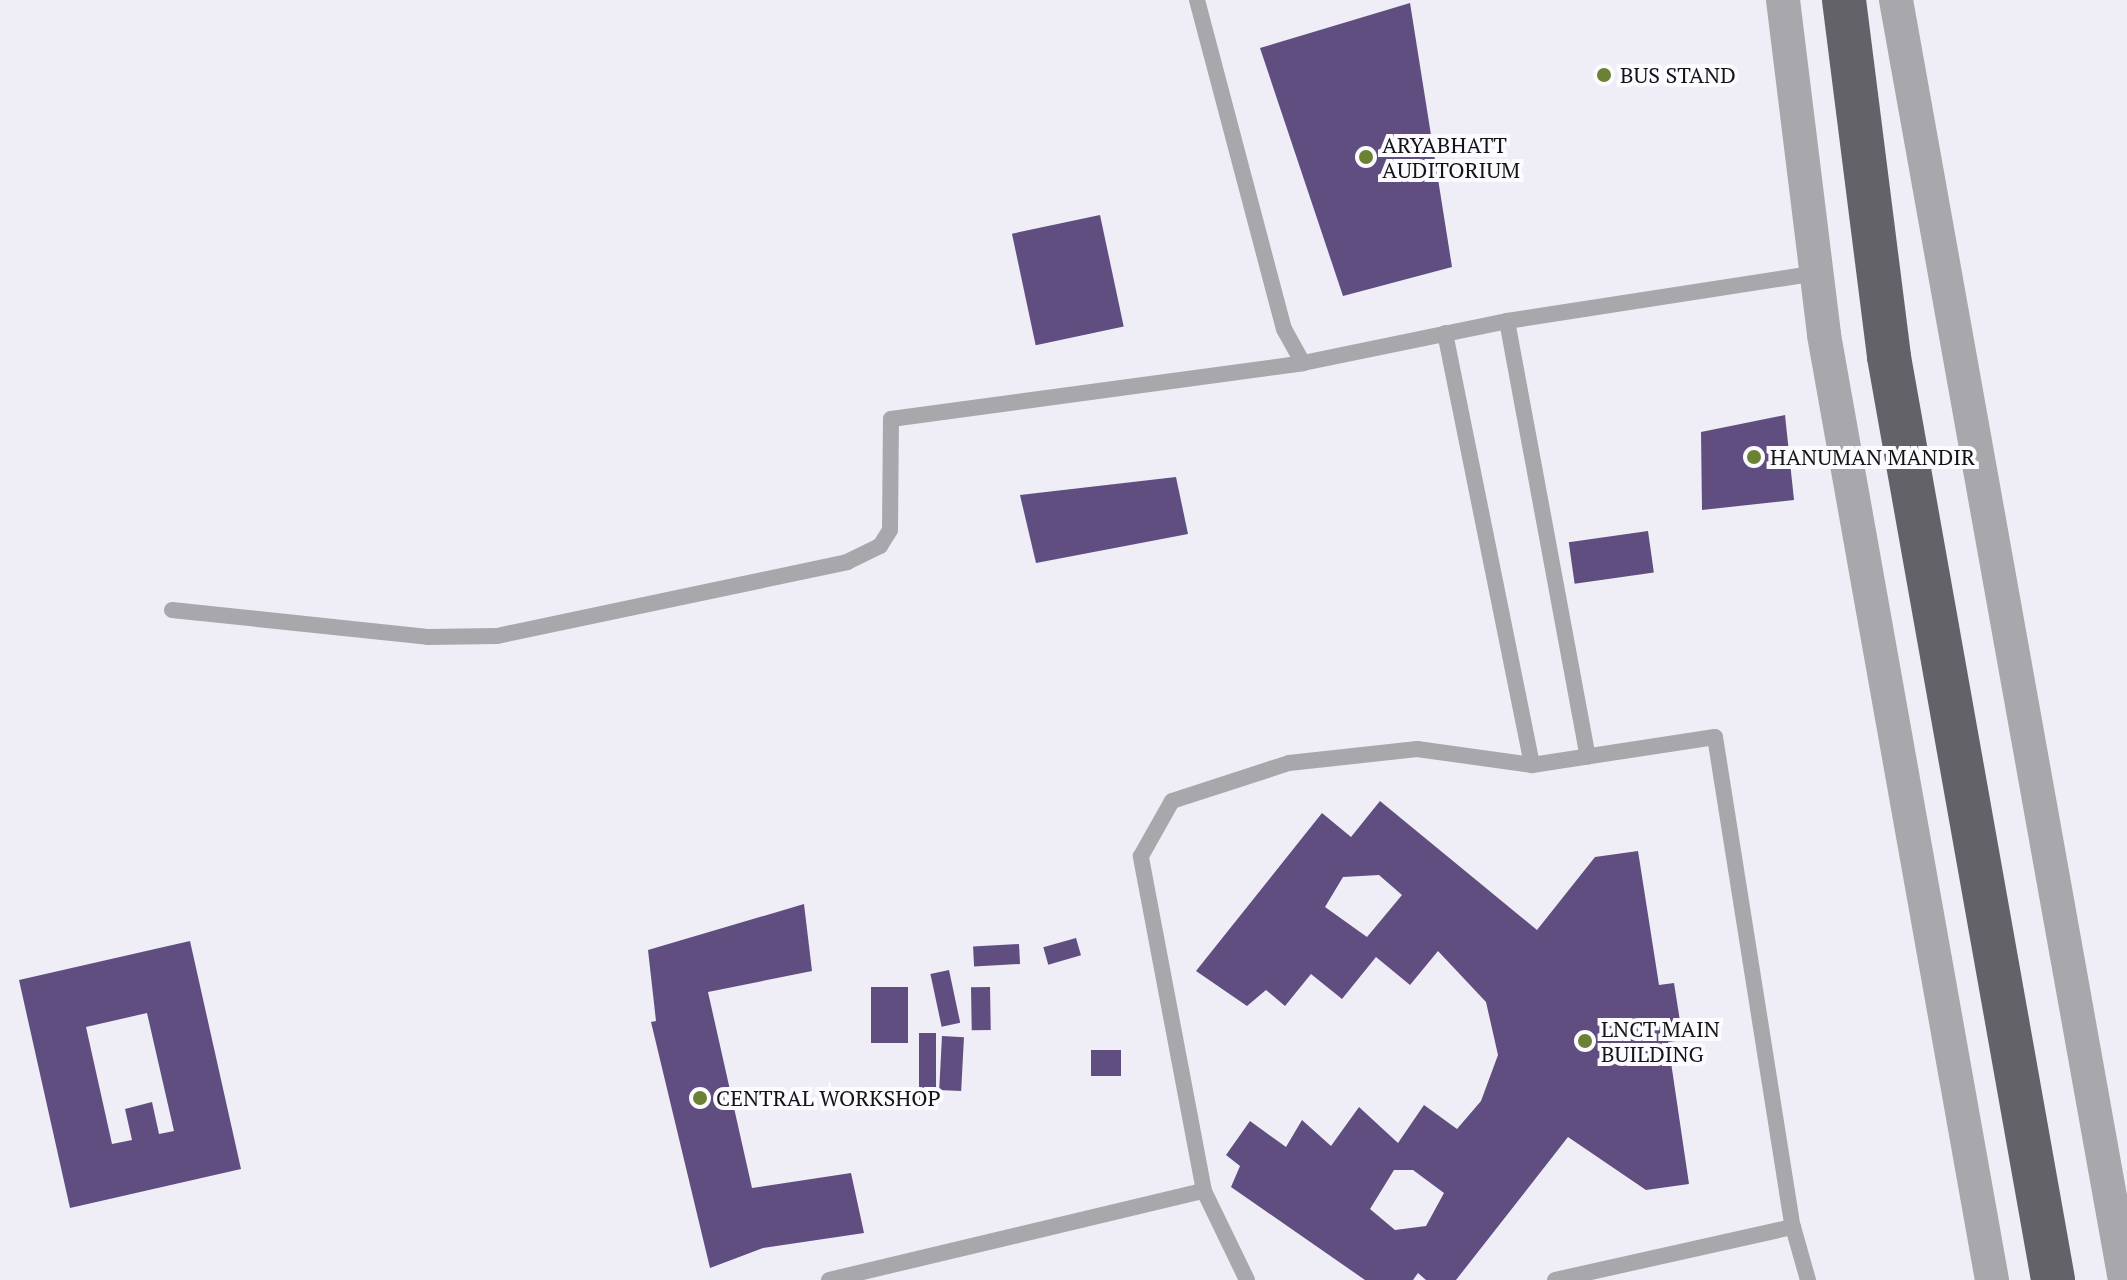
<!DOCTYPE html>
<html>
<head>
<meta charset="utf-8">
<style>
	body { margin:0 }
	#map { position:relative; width:2127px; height:1280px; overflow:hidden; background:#efedf6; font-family:"PT Serif",serif }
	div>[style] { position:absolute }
	.building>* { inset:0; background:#604e81; transform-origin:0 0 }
	.service>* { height:16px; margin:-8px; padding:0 8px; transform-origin:8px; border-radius:8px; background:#a8a7ab }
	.minor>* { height:34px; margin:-17px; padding:0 17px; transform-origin:17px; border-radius:17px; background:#a8a7ab }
	.trunk>* { height:44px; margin:-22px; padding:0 22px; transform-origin:22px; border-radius:22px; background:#646269 }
	.dots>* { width:22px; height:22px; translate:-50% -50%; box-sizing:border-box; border:4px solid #fcfbff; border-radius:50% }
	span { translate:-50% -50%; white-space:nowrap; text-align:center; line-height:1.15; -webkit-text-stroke:8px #fcfbff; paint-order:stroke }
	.poi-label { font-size:22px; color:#141316 }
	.left { translate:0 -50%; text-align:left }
</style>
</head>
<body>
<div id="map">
	<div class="building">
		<div style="clip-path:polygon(1410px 3px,1452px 267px,1343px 296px,1260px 48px)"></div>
		<div style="left:1100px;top:215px;width:114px;height:90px;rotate:78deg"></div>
		<div style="clip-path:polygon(1785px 415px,1794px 500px,1702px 510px,1701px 432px)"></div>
		<div style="clip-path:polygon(1176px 477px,1188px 534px,1036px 563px,1020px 495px)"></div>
		<div style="left:1648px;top:531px;width:42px;height:80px;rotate:82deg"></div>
		<div style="clip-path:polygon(evenodd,1380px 801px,1537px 930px,1595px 857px,1638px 851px,1659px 985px,1674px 983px,1683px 1040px,1668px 1042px,1689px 1184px,1646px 1190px,1568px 1137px,1456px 1280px,1426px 1280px,1418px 1273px,1413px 1280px,1365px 1280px,1231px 1187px,1240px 1166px,1226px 1155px,1250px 1121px,1286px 1147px,1302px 1120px,1331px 1146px,1359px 1107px,1398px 1143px,1424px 1105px,1457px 1129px,1481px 1101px,1498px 1055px,1486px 1002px,1438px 951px,1410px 985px,1376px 957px,1342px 999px,1311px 974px,1285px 1006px,1266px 990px,1247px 1006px,1196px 971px,1322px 813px,1351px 837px,1380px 801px,1379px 875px,1402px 895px,1367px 937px,1325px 907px,1343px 877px,1379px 875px,1380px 801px,1394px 1170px,1413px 1170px,1444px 1193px,1426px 1226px,1395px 1230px,1370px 1209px,1394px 1170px)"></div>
		<div style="clip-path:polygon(804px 904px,812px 971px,708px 992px,752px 1188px,851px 1173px,864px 1233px,763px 1248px,710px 1268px,651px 1022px,656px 1021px,648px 950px)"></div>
		<div style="left:1076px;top:938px;width:18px;height:34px;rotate:74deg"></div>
		<div style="clip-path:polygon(evenodd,190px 941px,241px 1169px,70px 1208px,19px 980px,190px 941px,147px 1013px,174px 1131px,159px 1134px,152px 1102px,125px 1109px,132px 1140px,112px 1144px,86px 1027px,147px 1013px)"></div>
		<div style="left:1019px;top:944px;width:20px;height:46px;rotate:87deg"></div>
		<div style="left:949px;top:970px;width:54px;height:19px;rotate:78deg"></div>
		<div style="left:871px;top:987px;width:37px;height:56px"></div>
		<div style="left:990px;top:987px;width:43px;height:19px;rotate:89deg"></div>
		<div style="left:919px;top:1033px;width:17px;height:67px"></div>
		<div style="left:942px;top:1036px;width:22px;height:54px;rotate:3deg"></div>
		<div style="left:1121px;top:1050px;width:26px;height:30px;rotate:90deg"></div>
	</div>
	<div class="service">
		<div style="left:1197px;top:0;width:340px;rotate:75.2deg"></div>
		<div style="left:1284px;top:329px;width:39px;rotate:61deg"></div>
		<div style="left:1303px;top:363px;width:208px;rotate:-11.6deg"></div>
		<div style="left:1507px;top:321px;width:313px;rotate:-8.8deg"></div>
		<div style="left:1507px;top:321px;width:443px;rotate:79.5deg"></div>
		<div style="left:1445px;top:333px;width:441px;rotate:78.6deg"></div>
		<div style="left:172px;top:610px;width:257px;rotate:6deg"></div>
		<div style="left:428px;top:637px;width:69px;rotate:-0.8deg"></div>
		<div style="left:497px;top:636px;width:358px;rotate:-11.9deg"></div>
		<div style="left:847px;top:562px;width:37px;rotate:-26deg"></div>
		<div style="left:880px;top:546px;width:19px;rotate:-58deg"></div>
		<div style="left:890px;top:530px;width:111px;rotate:-89.5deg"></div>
		<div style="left:891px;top:419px;width:416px;rotate:-7.7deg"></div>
		<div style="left:829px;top:1280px;width:385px;rotate:-13.4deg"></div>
		<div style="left:1247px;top:1280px;width:99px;rotate:-115.8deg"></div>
		<div style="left:1204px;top:1191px;width:341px;rotate:-100.7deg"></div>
		<div style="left:1141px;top:856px;width:63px;rotate:-60.6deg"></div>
		<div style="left:1172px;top:801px;width:123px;rotate:-18deg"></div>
		<div style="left:1289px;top:763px;width:129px;rotate:-6.2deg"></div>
		<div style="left:1417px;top:749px;width:116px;rotate:7.9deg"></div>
		<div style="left:1532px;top:765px;width:185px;rotate:-8.7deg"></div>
		<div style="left:1715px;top:737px;width:496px;rotate:81deg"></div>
		<div style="left:1793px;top:1227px;width:55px;rotate:74.2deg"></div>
		<div style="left:1555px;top:1280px;width:244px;rotate:-12.6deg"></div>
	</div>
	<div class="minor">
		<div style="left:1783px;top:0;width:337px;rotate:83deg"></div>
		<div style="left:1824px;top:335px;width:960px;rotate:79.92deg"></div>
		<div style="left:1896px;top:0;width:1300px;rotate:79.86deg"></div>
	</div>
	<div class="trunk">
		<div style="left:1844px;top:0;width:360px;rotate:82.8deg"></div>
		<div style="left:1889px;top:357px;width:937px;rotate:79.92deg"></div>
	</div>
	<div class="dots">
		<div style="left:1604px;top:75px;background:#6b8133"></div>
		<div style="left:1366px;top:157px;background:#6b8133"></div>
		<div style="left:1754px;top:457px;background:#6b8133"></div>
		<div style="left:1585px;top:1041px;background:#6b8133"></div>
		<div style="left:700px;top:1098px;background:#6b8133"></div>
	</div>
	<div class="poi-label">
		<span class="left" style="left:1620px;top:75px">BUS STAND</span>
		<span class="left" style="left:1382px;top:157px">ARYABHATT<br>AUDITORIUM</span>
		<span class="left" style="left:1770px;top:457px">HANUMAN MANDIR</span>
		<span class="left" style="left:1601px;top:1041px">LNCT MAIN<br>BUILDING</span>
		<span class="left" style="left:716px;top:1098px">CENTRAL WORKSHOP</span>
	</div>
</div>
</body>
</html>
